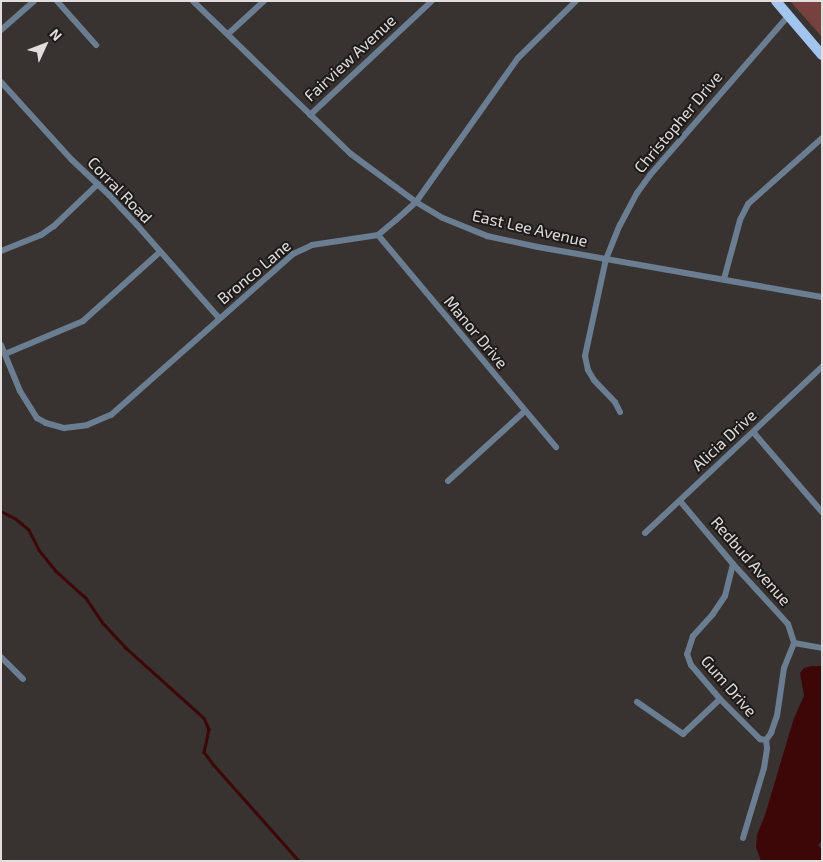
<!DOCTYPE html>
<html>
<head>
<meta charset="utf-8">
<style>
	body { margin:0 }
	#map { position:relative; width:823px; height:862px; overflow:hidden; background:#383231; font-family:"Exo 2",sans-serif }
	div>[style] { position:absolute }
	.green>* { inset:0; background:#77423e }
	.water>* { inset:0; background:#3d0607 }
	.stream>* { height:2.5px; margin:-1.25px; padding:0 1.25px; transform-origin:1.25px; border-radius:1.25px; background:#3d0607 }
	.street>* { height:6px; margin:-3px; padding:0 3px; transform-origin:3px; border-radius:3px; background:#6b7d91 }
	.primary>* { height:10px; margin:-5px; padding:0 5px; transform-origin:5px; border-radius:5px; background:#a2c5f0 }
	span { translate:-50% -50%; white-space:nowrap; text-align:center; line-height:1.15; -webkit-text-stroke:4px #1d1b1a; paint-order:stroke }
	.street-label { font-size:16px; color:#e2dede }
	.frame { position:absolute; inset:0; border:2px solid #e2dede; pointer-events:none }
	.north { position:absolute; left:20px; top:20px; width:50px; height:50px; -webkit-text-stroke:4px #1d1b1a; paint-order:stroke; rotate:47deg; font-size:14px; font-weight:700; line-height:20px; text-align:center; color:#e2dede }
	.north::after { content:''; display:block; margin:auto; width:18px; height:22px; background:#e2dede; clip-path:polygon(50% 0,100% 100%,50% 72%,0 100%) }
</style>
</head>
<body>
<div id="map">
	<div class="green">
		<div style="clip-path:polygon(790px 1px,822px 1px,822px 37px)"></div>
	</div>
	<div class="water">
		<div style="clip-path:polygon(812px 666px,822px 666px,822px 841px,818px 845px,822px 849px,822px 861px,761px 861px,756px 847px,757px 835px,765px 815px,794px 718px,804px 696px,800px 673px,804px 668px)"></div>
	</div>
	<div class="stream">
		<div style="left:1px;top:511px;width:17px;rotate:28deg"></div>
		<div style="left:16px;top:519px;width:17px;rotate:40deg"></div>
		<div style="left:29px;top:530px;width:22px;rotate:63deg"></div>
		<div style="left:39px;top:550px;width:27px;rotate:51deg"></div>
		<div style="left:56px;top:571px;width:40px;rotate:42deg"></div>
		<div style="left:86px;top:598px;width:30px;rotate:56deg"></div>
		<div style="left:103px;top:623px;width:33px;rotate:47deg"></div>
		<div style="left:125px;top:647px;width:106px;rotate:41.9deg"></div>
		<div style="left:204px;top:718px;width:12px;rotate:66deg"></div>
		<div style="left:209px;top:729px;width:24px;rotate:102deg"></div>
		<div style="left:204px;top:752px;width:15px;rotate:53deg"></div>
		<div style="left:213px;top:764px;width:130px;rotate:48.4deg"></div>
	</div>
	<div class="street">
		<div style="left:57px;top:1px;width:59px;rotate:48.4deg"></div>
		<div style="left:193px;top:1px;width:220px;rotate:44.1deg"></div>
		<div style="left:351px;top:154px;width:81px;rotate:36.4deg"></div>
		<div style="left:416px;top:202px;width:31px;rotate:31deg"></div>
		<div style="left:443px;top:218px;width:48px;rotate:22.2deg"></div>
		<div style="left:487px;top:236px;width:52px;rotate:12.2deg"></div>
		<div style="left:538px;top:247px;width:288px;rotate:10deg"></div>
		<div style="left:1px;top:30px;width:44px;rotate:-41.3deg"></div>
		<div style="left:228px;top:34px;width:49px;rotate:-42.5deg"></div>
		<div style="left:1px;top:82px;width:105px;rotate:47.7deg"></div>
		<div style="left:72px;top:160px;width:51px;rotate:43.4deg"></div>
		<div style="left:109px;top:195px;width:41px;rotate:47deg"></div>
		<div style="left:137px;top:225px;width:124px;rotate:48.6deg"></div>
		<div style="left:310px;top:115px;width:167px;rotate:-43.1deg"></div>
		<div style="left:378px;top:235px;width:277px;rotate:50deg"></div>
		<div style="left:1px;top:251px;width:43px;rotate:-21.8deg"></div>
		<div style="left:41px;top:235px;width:16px;rotate:-35deg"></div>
		<div style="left:54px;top:226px;width:61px;rotate:-43.7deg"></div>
		<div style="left:724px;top:279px;width:61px;rotate:-74.8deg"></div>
		<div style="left:740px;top:220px;width:18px;rotate:-63deg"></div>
		<div style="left:748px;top:204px;width:99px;rotate:-41.7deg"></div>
		<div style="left:1px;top:345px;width:50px;rotate:67.6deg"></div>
		<div style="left:20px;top:391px;width:32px;rotate:58deg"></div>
		<div style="left:37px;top:418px;width:10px;rotate:29deg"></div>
		<div style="left:46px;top:423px;width:19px;rotate:16deg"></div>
		<div style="left:64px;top:428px;width:23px;rotate:-7deg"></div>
		<div style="left:87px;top:425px;width:26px;rotate:-23deg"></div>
		<div style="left:111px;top:415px;width:243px;rotate:-41.5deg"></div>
		<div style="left:293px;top:254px;width:21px;rotate:-25deg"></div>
		<div style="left:312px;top:245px;width:67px;rotate:-8.6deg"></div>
		<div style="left:378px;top:235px;width:23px;rotate:-40deg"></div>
		<div style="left:396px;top:220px;width:27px;rotate:-42deg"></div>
		<div style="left:416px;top:202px;width:176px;rotate:-54.7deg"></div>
		<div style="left:518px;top:58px;width:81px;rotate:-44.5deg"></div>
		<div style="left:5px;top:354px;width:85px;rotate:-22.9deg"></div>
		<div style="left:83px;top:321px;width:103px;rotate:-41.9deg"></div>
		<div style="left:620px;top:412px;width:11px;rotate:-117deg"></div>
		<div style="left:615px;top:402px;width:30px;rotate:-134deg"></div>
		<div style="left:594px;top:380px;width:12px;rotate:-121deg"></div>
		<div style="left:588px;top:370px;width:14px;rotate:-102deg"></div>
		<div style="left:585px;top:356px;width:99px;rotate:-77.8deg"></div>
		<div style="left:606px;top:259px;width:37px;rotate:-68deg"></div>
		<div style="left:620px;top:225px;width:36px;rotate:-62deg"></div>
		<div style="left:637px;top:193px;width:22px;rotate:-54deg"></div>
		<div style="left:650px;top:175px;width:211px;rotate:-49deg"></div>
		<div style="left:754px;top:433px;width:104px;rotate:49.3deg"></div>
		<div style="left:448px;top:481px;width:104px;rotate:-42.3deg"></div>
		<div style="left:680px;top:501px;width:82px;rotate:49.9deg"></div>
		<div style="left:733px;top:564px;width:81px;rotate:47.5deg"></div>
		<div style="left:788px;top:624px;width:20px;rotate:72deg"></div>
		<div style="left:645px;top:533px;width:243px;rotate:-43.2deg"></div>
		<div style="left:733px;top:564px;width:33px;rotate:104deg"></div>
		<div style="left:725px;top:596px;width:22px;rotate:124deg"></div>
		<div style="left:713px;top:614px;width:30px;rotate:132deg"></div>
		<div style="left:693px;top:636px;width:19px;rotate:108deg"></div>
		<div style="left:687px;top:654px;width:12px;rotate:70deg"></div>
		<div style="left:691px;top:665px;width:45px;rotate:49.5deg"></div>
		<div style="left:720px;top:699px;width:57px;rotate:45deg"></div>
		<div style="left:760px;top:739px;width:6px;rotate:9deg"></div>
		<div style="left:766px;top:740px;width:9px;rotate:-54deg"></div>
		<div style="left:771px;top:733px;width:18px;rotate:-71deg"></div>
		<div style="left:777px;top:716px;width:49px;rotate:-81.7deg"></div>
		<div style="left:784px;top:668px;width:27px;rotate:-68deg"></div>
		<div style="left:794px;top:643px;width:28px;rotate:10deg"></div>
		<div style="left:1px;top:657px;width:31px;rotate:45deg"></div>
		<div style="left:637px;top:702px;width:56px;rotate:34.8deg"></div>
		<div style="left:683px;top:734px;width:51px;rotate:-43.4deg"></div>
		<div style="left:743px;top:838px;width:73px;rotate:-73.3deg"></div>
		<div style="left:764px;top:768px;width:20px;rotate:-81deg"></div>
		<div style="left:767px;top:748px;width:8px;rotate:-97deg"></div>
	</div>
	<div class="primary">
		<div style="left:776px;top:1px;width:71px;rotate:49.6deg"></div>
	</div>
	<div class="street-label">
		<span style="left:350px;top:58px;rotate:-43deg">Fairview Avenue</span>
		<span style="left:678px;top:122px;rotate:-50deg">Christopher Drive</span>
		<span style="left:120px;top:190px;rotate:46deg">Corral Road</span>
		<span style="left:530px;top:228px;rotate:13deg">East Lee Avenue</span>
		<span style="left:254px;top:272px;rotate:-40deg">Bronco Lane</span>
		<span style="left:476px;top:332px;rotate:50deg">Manor Drive</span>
		<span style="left:724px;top:440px;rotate:-43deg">Alicia Drive</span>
		<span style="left:751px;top:561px;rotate:49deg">Redbud Avenue</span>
		<span style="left:729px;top:686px;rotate:49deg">Gum Drive</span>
	</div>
	<div class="frame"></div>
	<div class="north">N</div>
</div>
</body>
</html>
